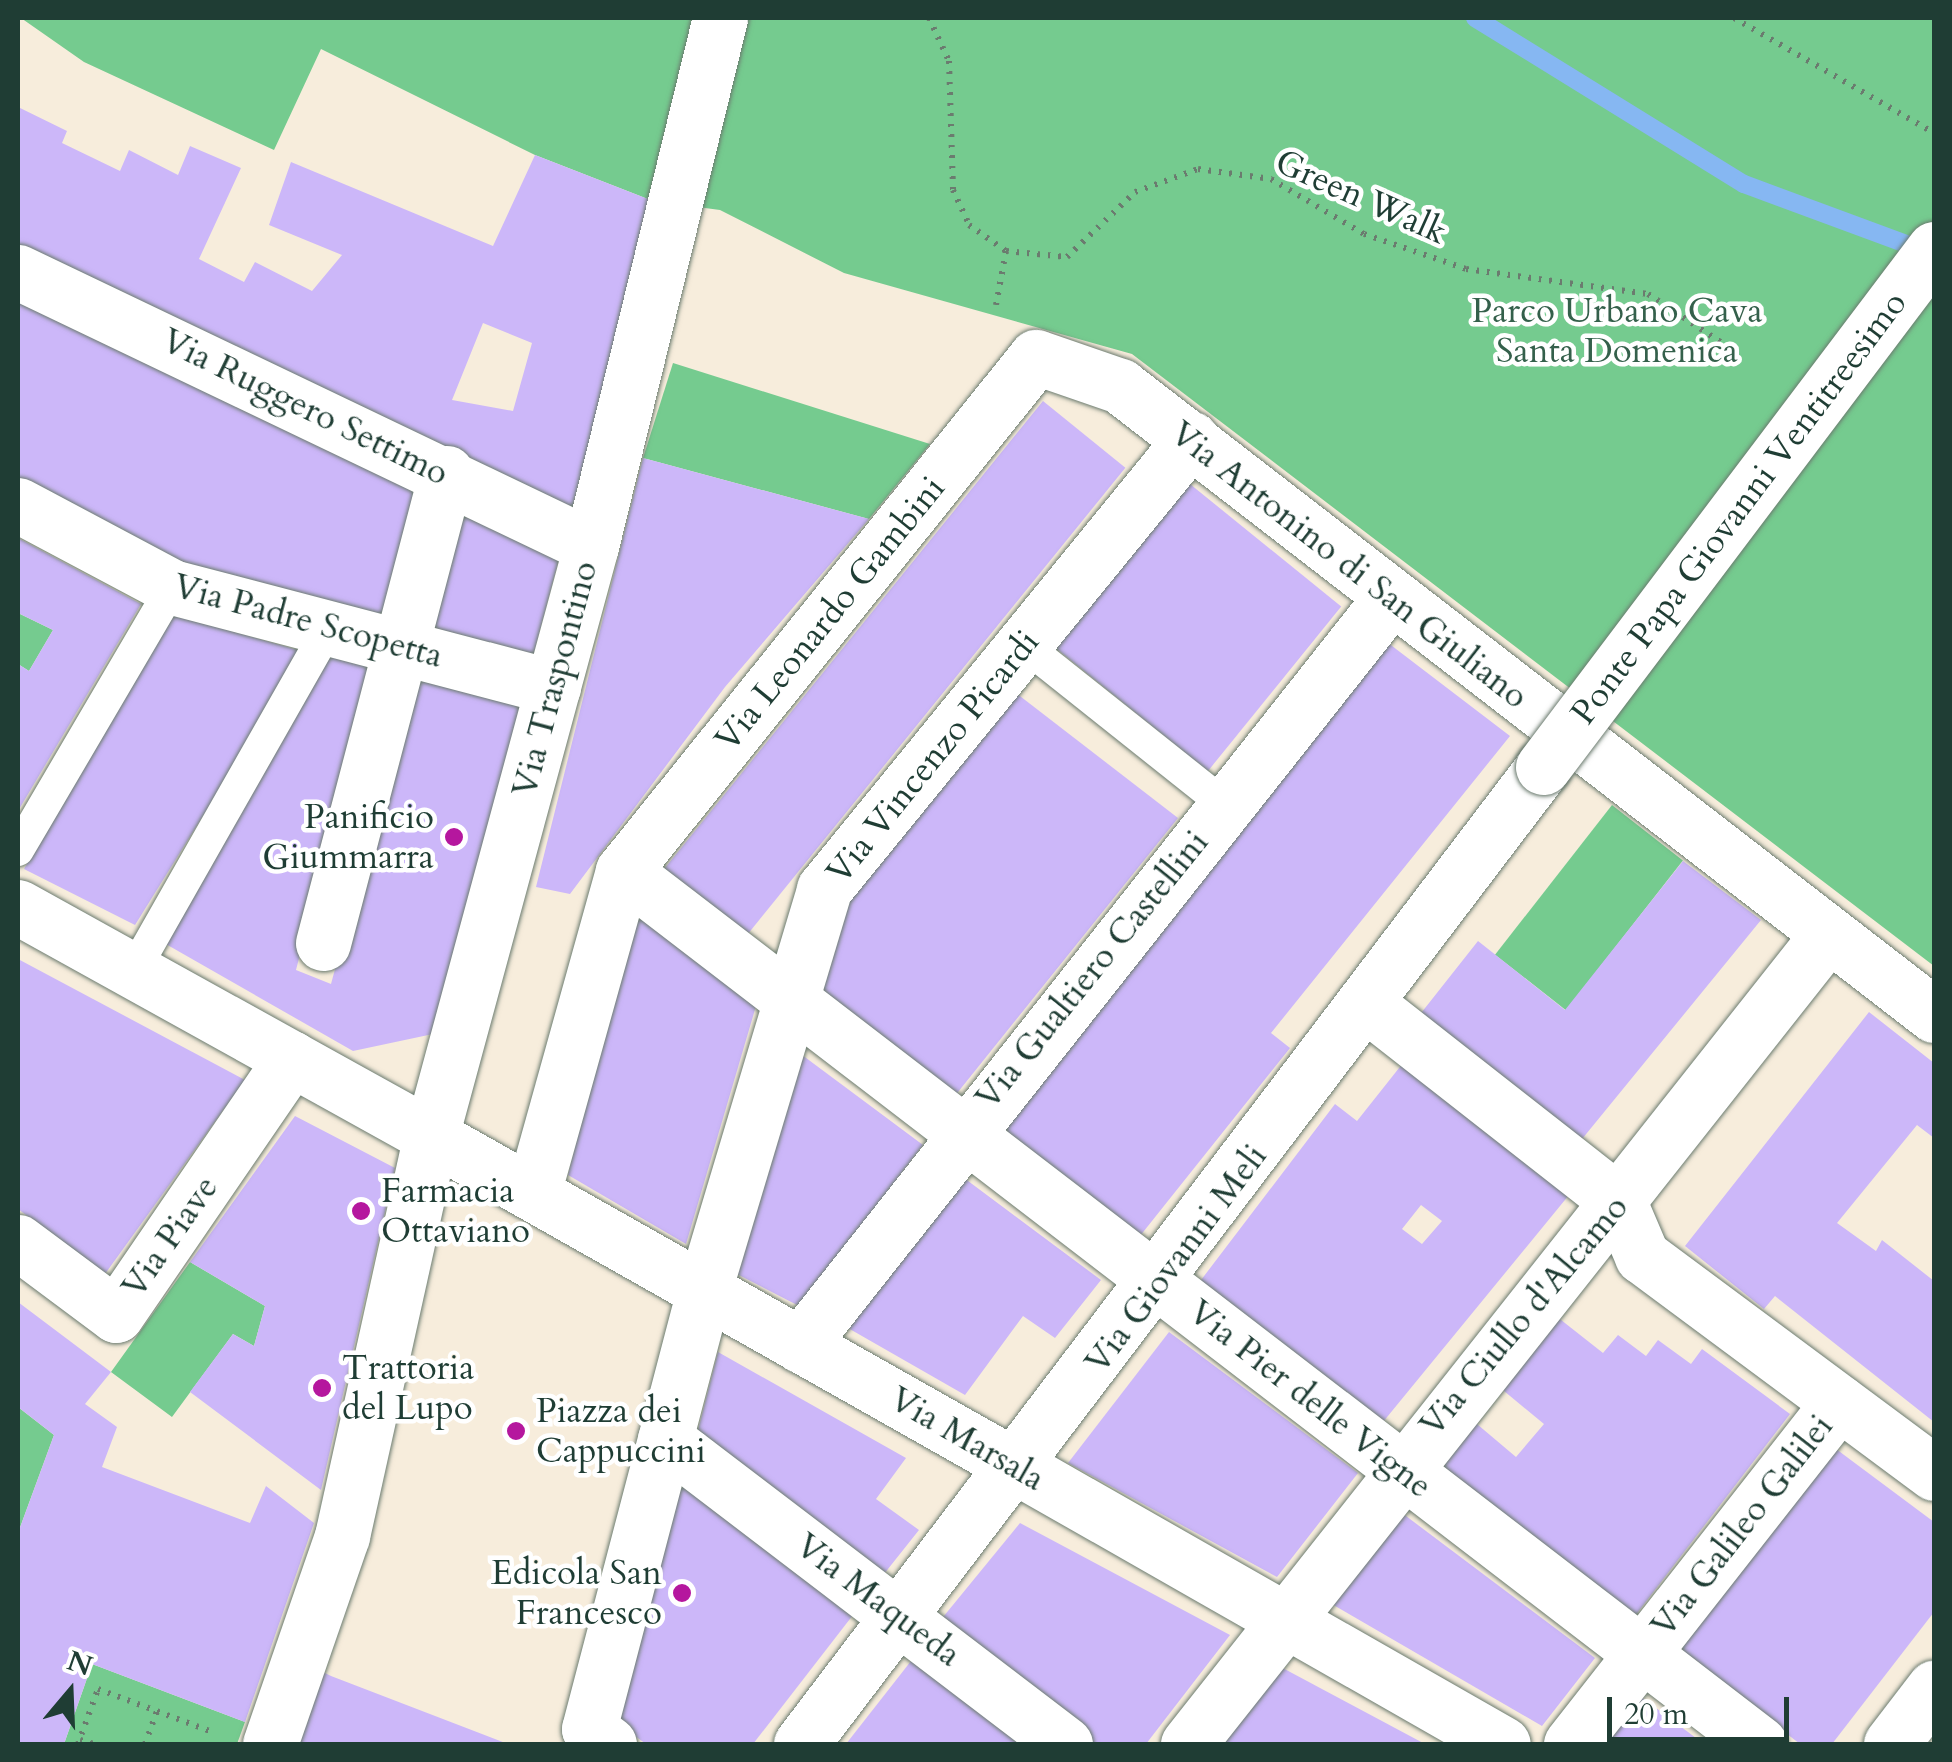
<!DOCTYPE html>
<html>
<head>
<meta charset="utf-8">
<style>
	body { margin:0 }
	#map { position:relative; width:1952px; height:1762px; overflow:hidden; background:#f7eddc; font-family:Cardo,serif }
	div>[style] { position:absolute }
	.green>* { inset:0; background:#75cb8f; transform-origin:0 0 }
	.stream>* { height:18px; margin:-9px; padding:0 9px; transform-origin:9px; border-radius:9px; background:#86b7f2 }
	.building>* { inset:0; background:#ccb7f9; transform-origin:0 0 }
	.path>* { height:6px; margin-top:-3px; transform-origin:0; background:repeating-linear-gradient(90deg,#6b7b6f 0 2.5px,transparent 0 10.5px) }
	.roads { filter:drop-shadow(0 0 2px #6b7b6f) drop-shadow(0 0 2px #6b7b6f) }
	.lane>* { height:32px; margin:-16px; padding:0 16px; transform-origin:16px; border-radius:16px; background:#fff }
	.street>* { height:55px; margin:-27.5px; padding:0 27.5px; transform-origin:27.5px; border-radius:27.5px; background:#fff }
	.secondary>* { height:55px; margin:-27.5px; padding:0 27.5px; transform-origin:27.5px; border-radius:27.5px; background:#fff }
	.bridges { filter:drop-shadow(0 0 2px #6b7b6f) drop-shadow(0 0 2px #6b7b6f) }
	.secondary-bridge>* { height:55px; margin:-27.5px; padding:0 27.5px; transform-origin:27.5px; border-radius:27.5px; background:#fff }
	.dots>* { width:28px; height:28px; translate:-50% -50%; box-sizing:border-box; border:5px solid #fff; border-radius:50% }
	span { translate:-50% -50%; white-space:nowrap; text-align:center; line-height:1.15; -webkit-text-stroke:9px #fff; paint-order:stroke }
	.street-label { font-size:35px; color:#1f3d34 }
	.park-label { font-size:35px; color:#34604b }
	.poi-label { font-size:35px; color:#1f3d34 }
	.right { translate:-100% -50%; text-align:right }
	.left { translate:0 -50%; text-align:left }
	.frame { position:absolute; inset:0; border:20px solid #1f3d34; pointer-events:none }
	.north { position:absolute; left:20px; top:1642px; width:100px; height:100px; -webkit-text-stroke:8px #fff; paint-order:stroke; rotate:19deg; font-size:28px; font-weight:700; line-height:40px; text-align:center; color:#1f3d34 }
	.north::after { content:''; display:block; margin:auto; width:35px; height:45px; background:#1f3d34; clip-path:polygon(50% 0,100% 100%,50% 72%,0 100%) }
	.scale { position:absolute; left:1607px; top:1697px; width:182px; height:45px; box-sizing:border-box; border:5px solid #1f3d34; border-top:0; padding-left:12px; font-size:30px; line-height:35px; white-space:nowrap; color:#1f3d34; -webkit-text-stroke:8px #fff; paint-order:stroke }
</style>
</head>
<body>
<div id="map">
	<div class="green">
		<div style="clip-path:polygon(21px 18px,1934px 18px,1934px 966px,1132px 354px,844px 273px,720px 210px,653px 201px,535px 155px,321px 49px,274px 150px,84px 62px)"></div>
		<div style="clip-path:polygon(673px 363px,930px 444px,869px 519px,643px 458px)"></div>
		<div style="clip-path:polygon(18px 613px,53px 630px,29px 671px,18px 664px)"></div>
		<div style="left:1612px;top:805px;width:90px;height:190px;rotate:38deg"></div>
		<div style="clip-path:polygon(190px 1262px,265px 1306px,254px 1346px,233px 1334px,172px 1417px,111px 1372px)"></div>
		<div style="clip-path:polygon(18px 1407px,54px 1435px,18px 1533px)"></div>
		<div style="clip-path:polygon(92px 1664px,245px 1722px,237px 1744px,64px 1744px)"></div>
	</div>
	<div class="stream">
		<div style="left:1475px;top:18px;width:316px;rotate:31.7deg"></div>
		<div style="left:1744px;top:184px;width:193px;rotate:20.3deg"></div>
	</div>
	<div class="building">
		<div style="clip-path:polygon(evenodd,18px 107px,67px 131px,62px 143px,120px 171px,129px 150px,178px 175px,190px 146px,241px 168px,199px 259px,244px 282px,255px 262px,312px 291px,342px 255px,269px 225px,291px 162px,493px 246px,535px 155px,653px 201px,571px 512px,18px 247px,18px 107px,483px 323px,532px 343px,513px 411px,452px 400px,483px 323px)"></div>
		<div style="clip-path:polygon(18px 295px,426px 487px,393px 629px,197px 578px,18px 479px)"></div>
		<div style="left:1043px;top:401px;width:106px;height:605px;rotate:39deg"></div>
		<div style="clip-path:polygon(643px 458px,869px 519px,725px 687px,570px 894px,536px 887px)"></div>
		<div style="left:1185px;top:480px;width:201px;height:212px;rotate:39deg"></div>
		<div style="clip-path:polygon(457px 503px,560px 555px,531px 664px,422px 637px)"></div>
		<div style="clip-path:polygon(18px 538px,141px 604px,18px 811px,18px 664px,29px 671px,53px 630px,18px 613px)"></div>
		<div style="clip-path:polygon(171px 614px,305px 652px,135px 925px,24px 869px)"></div>
		<div style="clip-path:polygon(1379px 636px,1510px 736px,1271px 1033px,1290px 1048px,1136px 1241px,992px 1128px)"></div>
		<div style="clip-path:polygon(329px 650px,375px 662px,296px 970px,331px 984px,415px 673px,523px 695px,433px 1034px,353px 1051px,164px 943px)"></div>
		<div style="clip-path:polygon(1016px 693px,1178px 818px,954px 1097px,818px 988px,834px 914px)"></div>
		<div style="clip-path:polygon(1683px 861px,1761px 920px,1578px 1144px,1414px 1022px,1478px 941px,1565px 1010px)"></div>
		<div style="clip-path:polygon(633px 910px,756px 1006px,686px 1244px,568px 1175px)"></div>
		<div style="clip-path:polygon(18px 959px,245px 1080px,105px 1274px,18px 1209px)"></div>
		<div style="clip-path:polygon(1869px 1012px,1934px 1063px,1934px 1138px,1917px 1125px,1837px 1223px,1876px 1251px,1882px 1240px,1934px 1281px,1934px 1422px,1775px 1296px,1764px 1309px,1685px 1246px)"></div>
		<div style="clip-path:polygon(794px 1049px,923px 1145px,799px 1306px,733px 1272px)"></div>
		<div style="clip-path:polygon(evenodd,1403px 1063px,1569px 1195px,1383px 1422px,1198px 1284px,1335px 1104px,1357px 1121px,1403px 1063px,1421px 1205px,1442px 1221px,1422px 1244px,1402px 1229px,1421px 1205px)"></div>
		<div style="clip-path:polygon(295px 1116px,395px 1168px,321px 1490px,190px 1392px,233px 1334px,254px 1346px,265px 1306px,190px 1262px)"></div>
		<div style="clip-path:polygon(952px 1169px,1101px 1280px,1055px 1338px,1023px 1316px,965px 1395px,834px 1320px)"></div>
		<div style="clip-path:polygon(18px 1302px,111px 1372px,85px 1404px,117px 1427px,102px 1467px,250px 1523px,266px 1486px,314px 1523px,245px 1722px,92px 1664px,64px 1744px,18px 1744px,18px 1533px,54px 1435px,18px 1407px)"></div>
		<div style="clip-path:polygon(1556px 1316px,1603px 1353px,1618px 1335px,1646px 1356px,1658px 1340px,1691px 1364px,1702px 1349px,1790px 1414px,1635px 1616px,1436px 1464px,1471px 1419px,1516px 1457px,1544px 1424px,1498px 1386px)"></div>
		<div style="clip-path:polygon(1169px 1332px,1358px 1473px,1277px 1577px,1068px 1463px)"></div>
		<div style="clip-path:polygon(718px 1352px,906px 1458px,876px 1499px,919px 1530px,884px 1574px,697px 1434px)"></div>
		<div style="clip-path:polygon(1828px 1443px,1934px 1522px,1934px 1612px,1832px 1744px,1800px 1744px,1672px 1645px)"></div>
		<div style="clip-path:polygon(681px 1484px,853px 1615px,753px 1744px,646px 1744px,613px 1720px)"></div>
		<div style="clip-path:polygon(1398px 1510px,1595px 1658px,1542px 1726px,1330px 1603px)"></div>
		<div style="clip-path:polygon(1020px 1523px,1230px 1635px,1146px 1744px,1092px 1744px,939px 1622px)"></div>
		<div style="clip-path:polygon(911px 1661px,1021px 1744px,846px 1744px)"></div>
		<div style="clip-path:polygon(1277px 1665px,1425px 1744px,1218px 1744px)"></div>
		<div style="clip-path:polygon(323px 1672px,331px 1676px,508px 1744px,296px 1744px)"></div>
		<div style="clip-path:polygon(1640px 1696px,1704px 1744px,1599px 1744px)"></div>
	</div>
	<div class="path">
		<div style="left:929px;top:18px;width:47px;rotate:65.1deg"></div>
		<div style="left:949px;top:61px;width:129px;rotate:88.2deg"></div>
		<div style="left:953px;top:190px;width:38px;rotate:65deg"></div>
		<div style="left:969px;top:225px;width:45px;rotate:35.1deg"></div>
		<div style="left:1006px;top:251px;width:61px;rotate:5.6deg"></div>
		<div style="left:1067px;top:257px;width:94px;rotate:-43.7deg"></div>
		<div style="left:1135px;top:192px;width:67px;rotate:-20.1deg"></div>
		<div style="left:1198px;top:169px;width:74px;rotate:7.8deg"></div>
		<div style="left:1271px;top:179px;width:108px;rotate:30.6deg"></div>
		<div style="left:1364px;top:234px;width:108px;rotate:18.9deg"></div>
		<div style="left:1466px;top:269px;width:184px;rotate:7.8deg"></div>
		<div style="left:1648px;top:294px;width:96px;rotate:33.5deg"></div>
		<div style="left:1734px;top:18px;width:231px;rotate:29.9deg"></div>
		<div style="left:996px;top:305px;width:55px;rotate:-79.5deg"></div>
		<div style="left:80px;top:1740px;width:15px;rotate:16deg"></div>
		<div style="left:78px;top:1744px;width:59px;rotate:-70deg"></div>
		<div style="left:98px;top:1689px;width:125px;rotate:20.6deg"></div>
		<div style="left:145px;top:1744px;width:35px;rotate:-70deg"></div>
	</div>
	<div class="roads">
		<div class="lane">
			<div style="left:1024px;top:645px;width:257px;rotate:38.5deg"></div>
			<div style="left:18px;top:850px;width:305px;rotate:-59.6deg"></div>
			<div style="left:133px;top:972px;width:395px;rotate:-60.4deg"></div>
		</div>
		<div class="street">
			<div style="left:18px;top:272px;width:635px;rotate:25.56deg"></div>
			<div style="left:18px;top:505px;width:174px;rotate:28deg"></div>
			<div style="left:172px;top:587px;width:394px;rotate:14.7deg"></div>
			<div style="left:623px;top:871px;width:1433px;rotate:37.52deg"></div>
			<div style="left:18px;top:907px;width:472px;rotate:29deg"></div>
			<div style="left:431px;top:1136px;width:611px;rotate:-74.83deg"></div>
			<div style="left:591px;top:546px;width:544px;rotate:-76.27deg"></div>
			<div style="left:323px;top:943px;width:486px;rotate:-75.3deg"></div>
			<div style="left:1369px;top:1006px;width:318px;rotate:38.1deg"></div>
			<div style="left:1619px;top:1202px;width:59px;rotate:66.9deg"></div>
			<div style="left:1642px;top:1256px;width:364px;rotate:36.6deg"></div>
			<div style="left:533px;top:1193px;width:334px;rotate:-74.4deg"></div>
			<div style="left:623px;top:871px;width:659px;rotate:-51.22deg"></div>
			<div style="left:1036px;top:357px;width:89px;rotate:19deg"></div>
			<div style="left:1120px;top:386px;width:1029px;rotate:37.69deg"></div>
			<div style="left:18px;top:1242px;width:122px;rotate:36.7deg"></div>
			<div style="left:116px;top:1315px;width:311px;rotate:-55.6deg"></div>
			<div style="left:800px;top:1345px;width:950px;rotate:-51.67deg"></div>
			<div style="left:665px;top:1439px;width:503px;rotate:37.33deg"></div>
			<div style="left:1017px;top:1467px;width:559px;rotate:29.68deg"></div>
			<div style="left:609px;top:1744px;width:25px;rotate:-143deg"></div>
			<div style="left:589px;top:1729px;width:454px;rotate:-75.3deg"></div>
			<div style="left:704px;top:1290px;width:419px;rotate:-73.3deg"></div>
			<div style="left:824px;top:889px;width:581px;rotate:-50.8deg"></div>
			<div style="left:1188px;top:1744px;width:1029px;rotate:-51.67deg"></div>
			<div style="left:1571px;top:1744px;width:434px;rotate:-51.9deg"></div>
			<div style="left:1891px;top:1744px;width:71px;rotate:-52.5deg"></div>
		</div>
		<div class="secondary">
			<div style="left:270px;top:1744px;width:220px;rotate:-70.9deg"></div>
			<div style="left:342px;top:1536px;width:410px;rotate:-77.5deg"></div>
			<div style="left:431px;top:1136px;width:673px;rotate:29.46deg"></div>
			<div style="left:801px;top:1744px;width:1227px;rotate:-52.78deg"></div>
		</div>
	</div>
	<div class="bridges">
		<div class="secondary-bridge">
			<div style="left:1543px;top:767px;width:649px;rotate:-52.95deg"></div>
		</div>
	</div>
	<div class="dots">
		<div style="left:454px;top:837px;background:#b5179e"></div>
		<div style="left:361px;top:1211px;background:#b5179e"></div>
		<div style="left:322px;top:1388px;background:#b5179e"></div>
		<div style="left:516px;top:1431px;background:#b5179e"></div>
		<div style="left:682px;top:1593px;background:#b5179e"></div>
	</div>
	<div class="street-label">
		<span style="left:1361px;top:197px;rotate:24deg">Green Walk</span>
		<span style="left:305px;top:407px;rotate:26deg">Via Ruggero Settimo</span>
		<span style="left:1739px;top:508px;rotate:-53deg">Ponte Papa Giovanni Ventitreesimo</span>
		<span style="left:1349px;top:565px;rotate:38deg">Via Antonino di San Giuliano</span>
		<span style="left:830px;top:614px;rotate:-51deg">Via Leonardo Gambini</span>
		<span style="left:308px;top:621px;rotate:15deg">Via Padre Scopetta</span>
		<span style="left:555px;top:679px;rotate:-75deg">Via Traspontino</span>
		<span style="left:933px;top:757px;rotate:-51deg">Via Vincenzo Picardi</span>
		<span style="left:1092px;top:970px;rotate:-51deg">Via Gualtiero Castellini</span>
		<span style="left:170px;top:1237px;rotate:-55deg">Via Piave</span>
		<span style="left:1176px;top:1259px;rotate:-53deg">Via Giovanni Meli</span>
		<span style="left:1524px;top:1316px;rotate:-50deg">Via Ciullo d'Alcamo</span>
		<span style="left:1310px;top:1399px;rotate:38deg">Via Pier delle Vigne</span>
		<span style="left:967px;top:1439px;rotate:30deg">Via Marsala</span>
		<span style="left:1742px;top:1526px;rotate:-52deg">Via Galileo Galilei</span>
		<span style="left:878px;top:1600px;rotate:37deg">Via Maqueda</span>
	</div>
	<div class="park-label">
		<span style="left:1617px;top:331px">Parco Urbano Cava<br>Santa Domenica</span>
	</div>
	<div class="poi-label">
		<span class="right" style="left:434px;top:837px">Panificio<br>Giummarra</span>
		<span class="left" style="left:381px;top:1211px">Farmacia<br>Ottaviano</span>
		<span class="left" style="left:342px;top:1388px">Trattoria<br>del Lupo</span>
		<span class="left" style="left:536px;top:1431px">Piazza dei<br>Cappuccini</span>
		<span class="right" style="left:662px;top:1593px">Edicola San<br>Francesco</span>
	</div>
	<div class="frame"></div>
	<div class="north">N</div>
	<div class="scale">20 m</div>
</div>
</body>
</html>
